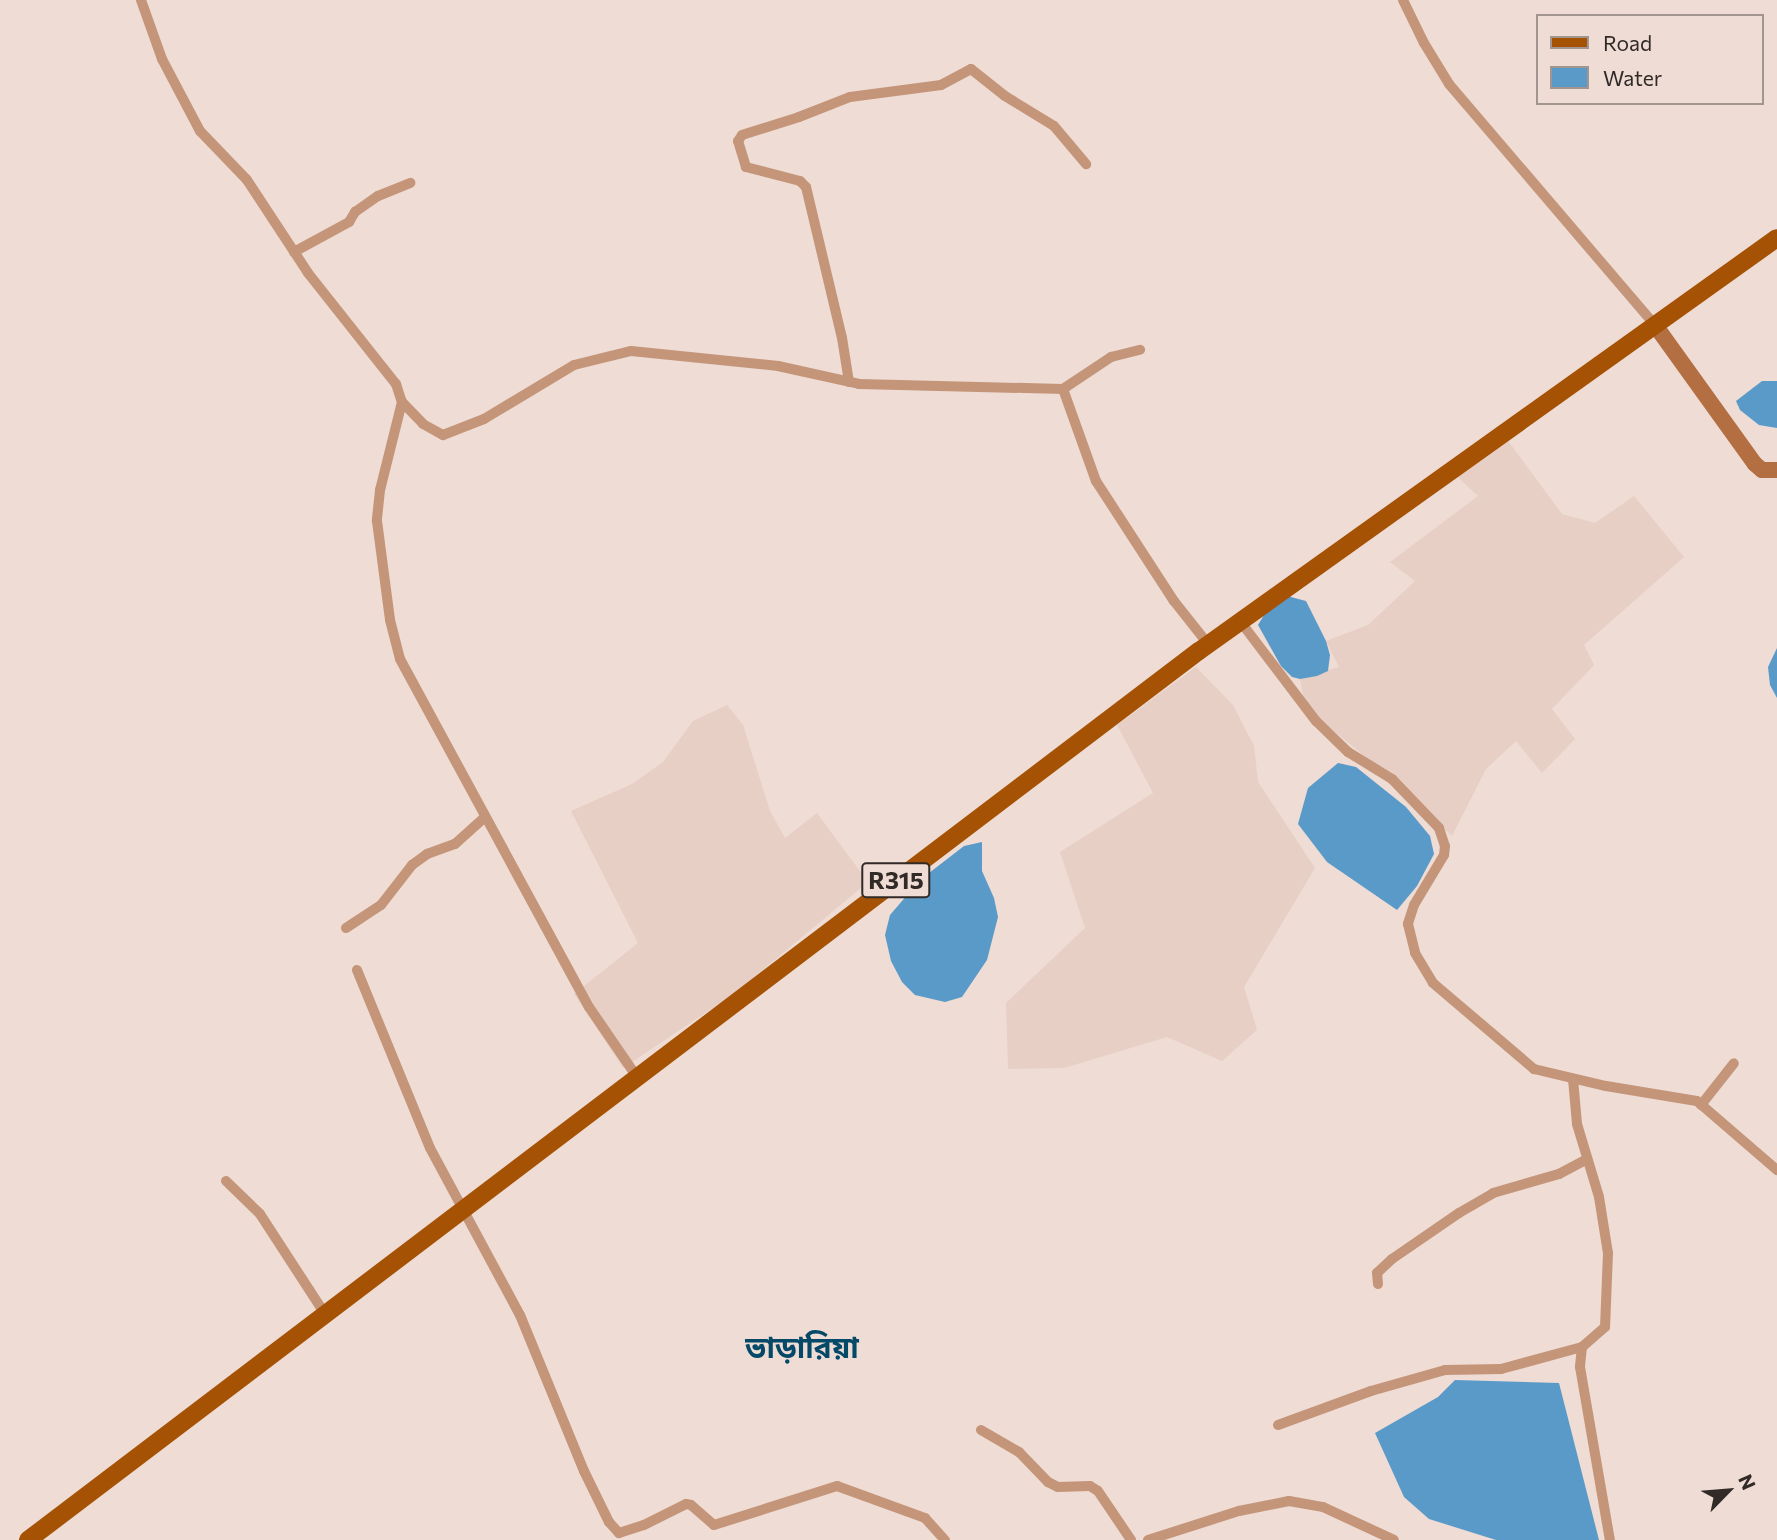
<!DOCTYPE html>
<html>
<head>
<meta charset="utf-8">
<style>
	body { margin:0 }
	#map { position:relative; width:1777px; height:1540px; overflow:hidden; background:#eedcd5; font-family:Commissioner,"Noto Sans Bengali",sans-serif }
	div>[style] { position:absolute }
	.built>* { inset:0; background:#e7cfc5 }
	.water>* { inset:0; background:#5a9ac9 }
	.street>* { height:10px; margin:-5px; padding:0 5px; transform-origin:5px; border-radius:5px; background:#c49578 }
	.secondary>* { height:16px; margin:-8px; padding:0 8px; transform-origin:8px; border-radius:8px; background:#b36f41 }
	.primary>* { height:18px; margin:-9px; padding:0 9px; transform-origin:9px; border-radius:9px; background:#a55204 }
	span { translate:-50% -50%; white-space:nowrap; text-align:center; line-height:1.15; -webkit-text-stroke:5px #eedcd5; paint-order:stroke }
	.shield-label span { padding:2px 5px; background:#eedcd5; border:2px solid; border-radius:5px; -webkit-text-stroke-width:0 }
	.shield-label { font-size:24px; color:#312a27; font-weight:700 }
	.quarter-label { font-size:30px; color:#054968; font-weight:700 }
	.legend { position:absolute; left:1536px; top:14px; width:228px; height:91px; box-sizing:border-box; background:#eedcd5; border:2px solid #a2958f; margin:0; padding:9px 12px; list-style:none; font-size:21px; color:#312a27 }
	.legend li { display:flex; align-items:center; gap:14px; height:35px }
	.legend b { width:35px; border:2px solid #a2958f }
	.north { position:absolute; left:1693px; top:1456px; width:70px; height:70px; -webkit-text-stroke:5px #eedcd5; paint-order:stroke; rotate:65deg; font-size:19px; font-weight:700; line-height:28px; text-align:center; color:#312a27 }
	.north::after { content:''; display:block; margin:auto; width:24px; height:32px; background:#312a27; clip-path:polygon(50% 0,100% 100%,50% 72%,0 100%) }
</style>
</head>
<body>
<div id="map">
	<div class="built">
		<div style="clip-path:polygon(1503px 434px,1562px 514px,1595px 523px,1634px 496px,1684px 557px,1584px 645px,1594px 665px,1552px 709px,1575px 739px,1542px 773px,1516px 741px,1486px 769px,1452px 836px,1392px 779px,1305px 707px,1300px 679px,1339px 667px,1326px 641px,1368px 625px,1415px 581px,1390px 562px,1478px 496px,1451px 471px)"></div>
		<div style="clip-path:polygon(1196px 667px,1233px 705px,1254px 746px,1258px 782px,1315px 868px,1244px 987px,1257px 1030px,1222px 1061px,1167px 1037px,1064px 1068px,1008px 1069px,1006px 1003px,1085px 928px,1060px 852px,1153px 793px,1117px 725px)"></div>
		<div style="clip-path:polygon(727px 705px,743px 725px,770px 811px,785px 838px,817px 813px,868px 882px,735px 993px,623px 1068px,574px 994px,638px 943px,571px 811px,632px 784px,663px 762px,693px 721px)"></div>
	</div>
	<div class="water">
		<div style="clip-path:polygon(1762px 381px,1777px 381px,1777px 428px,1759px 425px,1740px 410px,1736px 401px)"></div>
		<div style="clip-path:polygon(1287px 596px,1306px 601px,1326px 641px,1330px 655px,1328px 671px,1317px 676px,1300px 679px,1292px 677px,1281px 666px,1258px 625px,1264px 615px)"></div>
		<div style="clip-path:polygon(1777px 648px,1777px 698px,1770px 685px,1768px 667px)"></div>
		<div style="clip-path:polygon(1338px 763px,1356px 767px,1406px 807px,1430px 836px,1434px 854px,1417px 886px,1397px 910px,1327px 862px,1298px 824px,1308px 788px)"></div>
		<div style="clip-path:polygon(982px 842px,982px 871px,994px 898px,998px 917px,987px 960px,962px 997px,945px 1002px,915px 995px,902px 982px,891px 961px,885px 935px,890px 915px,920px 880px,964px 846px)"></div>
		<div style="clip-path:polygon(1455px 1380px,1559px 1383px,1599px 1540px,1496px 1540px,1429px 1519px,1404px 1497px,1375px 1433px,1438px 1397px)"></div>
	</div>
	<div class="street">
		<div style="left:141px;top:0;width:63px;rotate:70.4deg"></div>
		<div style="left:162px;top:59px;width:81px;rotate:62.2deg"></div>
		<div style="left:200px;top:131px;width:68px;rotate:46.2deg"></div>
		<div style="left:247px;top:180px;width:111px;rotate:56.7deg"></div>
		<div style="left:308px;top:273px;width:142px;rotate:51.6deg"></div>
		<div style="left:396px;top:384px;width:19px;rotate:72deg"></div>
		<div style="left:402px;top:402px;width:91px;rotate:104deg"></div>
		<div style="left:380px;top:490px;width:31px;rotate:96deg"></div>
		<div style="left:377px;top:521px;width:100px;rotate:82.5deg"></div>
		<div style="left:390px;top:620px;width:40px;rotate:75.6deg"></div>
		<div style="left:400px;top:659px;width:396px;rotate:61.5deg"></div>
		<div style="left:589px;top:1007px;width:85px;rotate:55.6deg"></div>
		<div style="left:1403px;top:0;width:48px;rotate:64deg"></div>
		<div style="left:1424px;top:43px;width:48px;rotate:58.6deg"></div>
		<div style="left:1449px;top:84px;width:317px;rotate:49.5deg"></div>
		<div style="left:294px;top:252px;width:63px;rotate:-28.6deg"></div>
		<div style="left:349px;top:222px;width:12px;rotate:-59deg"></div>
		<div style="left:355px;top:212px;width:28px;rotate:-35deg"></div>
		<div style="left:378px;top:196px;width:35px;rotate:-22deg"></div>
		<div style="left:849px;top:382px;width:45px;rotate:-99deg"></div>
		<div style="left:842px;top:338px;width:155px;rotate:-103.4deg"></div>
		<div style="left:806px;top:187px;width:8px;rotate:-135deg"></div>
		<div style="left:800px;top:181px;width:56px;rotate:-165.5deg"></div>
		<div style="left:746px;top:167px;width:27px;rotate:-107deg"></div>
		<div style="left:738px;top:141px;width:7px;rotate:-56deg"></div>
		<div style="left:742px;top:135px;width:60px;rotate:-17.5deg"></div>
		<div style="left:799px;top:117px;width:55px;rotate:-21.4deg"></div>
		<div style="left:850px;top:97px;width:92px;rotate:-7.5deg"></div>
		<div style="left:941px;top:85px;width:34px;rotate:-28deg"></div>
		<div style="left:971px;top:69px;width:43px;rotate:38.5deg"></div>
		<div style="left:1005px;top:96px;width:57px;rotate:31.5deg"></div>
		<div style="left:1054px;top:126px;width:50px;rotate:49.9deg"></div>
		<div style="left:1063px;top:389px;width:98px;rotate:70.3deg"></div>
		<div style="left:1096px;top:481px;width:143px;rotate:57deg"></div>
		<div style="left:1174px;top:601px;width:55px;rotate:51.7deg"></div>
		<div style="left:402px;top:402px;width:30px;rotate:46deg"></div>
		<div style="left:423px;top:424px;width:23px;rotate:29deg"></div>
		<div style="left:443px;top:435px;width:44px;rotate:-21.3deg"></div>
		<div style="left:484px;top:419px;width:105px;rotate:-31deg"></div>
		<div style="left:574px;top:365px;width:59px;rotate:-13.8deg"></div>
		<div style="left:631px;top:351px;width:148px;rotate:5.8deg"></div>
		<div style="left:778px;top:366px;width:83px;rotate:12.5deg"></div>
		<div style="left:859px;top:384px;width:204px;rotate:1.4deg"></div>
		<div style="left:1063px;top:389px;width:58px;rotate:-33.7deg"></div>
		<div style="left:1111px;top:357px;width:30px;rotate:-14deg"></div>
		<div style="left:1240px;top:621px;width:126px;rotate:52.8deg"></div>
		<div style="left:1316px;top:721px;width:45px;rotate:44.1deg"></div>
		<div style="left:1348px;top:752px;width:52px;rotate:31.5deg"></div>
		<div style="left:1392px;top:779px;width:68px;rotate:46.2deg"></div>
		<div style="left:1439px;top:828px;width:19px;rotate:72deg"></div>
		<div style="left:1445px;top:846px;width:9px;rotate:96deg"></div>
		<div style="left:1444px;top:855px;width:58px;rotate:121deg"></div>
		<div style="left:1414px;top:905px;width:20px;rotate:108deg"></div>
		<div style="left:1408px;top:924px;width:30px;rotate:76deg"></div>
		<div style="left:1415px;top:953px;width:35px;rotate:59deg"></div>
		<div style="left:1433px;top:983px;width:133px;rotate:40.4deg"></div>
		<div style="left:1534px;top:1069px;width:74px;rotate:13.3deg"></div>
		<div style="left:1606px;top:1086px;width:92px;rotate:9.4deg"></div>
		<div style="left:1697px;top:1101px;width:106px;rotate:40.8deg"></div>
		<div style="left:346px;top:928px;width:42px;rotate:-33.3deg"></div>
		<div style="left:381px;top:905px;width:51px;rotate:-52.2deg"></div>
		<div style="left:412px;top:865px;width:19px;rotate:-36deg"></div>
		<div style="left:427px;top:854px;width:30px;rotate:-20deg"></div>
		<div style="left:455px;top:844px;width:40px;rotate:-42deg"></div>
		<div style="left:357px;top:970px;width:192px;rotate:67.7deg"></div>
		<div style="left:430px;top:1148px;width:190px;rotate:61.7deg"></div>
		<div style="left:520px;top:1315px;width:169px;rotate:67.7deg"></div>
		<div style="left:584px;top:1471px;width:57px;rotate:63.9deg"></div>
		<div style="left:609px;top:1522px;width:15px;rotate:48deg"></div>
		<div style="left:619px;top:1533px;width:26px;rotate:-18deg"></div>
		<div style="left:644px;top:1525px;width:47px;rotate:-26.6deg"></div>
		<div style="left:686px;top:1504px;width:5px;rotate:11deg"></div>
		<div style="left:691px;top:1505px;width:30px;rotate:41deg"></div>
		<div style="left:714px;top:1525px;width:129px;rotate:-17.6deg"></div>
		<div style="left:837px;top:1486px;width:94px;rotate:20deg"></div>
		<div style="left:925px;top:1518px;width:30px;rotate:48deg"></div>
		<div style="left:1573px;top:1079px;width:45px;rotate:84.9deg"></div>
		<div style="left:1577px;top:1124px;width:76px;rotate:73.2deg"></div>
		<div style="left:1599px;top:1197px;width:57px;rotate:80.9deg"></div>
		<div style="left:1608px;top:1253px;width:74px;rotate:92.3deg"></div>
		<div style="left:1605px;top:1327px;width:30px;rotate:139deg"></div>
		<div style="left:1582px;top:1347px;width:20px;rotate:96deg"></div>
		<div style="left:1580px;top:1367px;width:176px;rotate:80.2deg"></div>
		<div style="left:1701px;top:1105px;width:53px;rotate:-51.8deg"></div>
		<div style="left:226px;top:1181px;width:47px;rotate:44.1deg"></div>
		<div style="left:260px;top:1214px;width:119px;rotate:57deg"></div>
		<div style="left:1378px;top:1284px;width:11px;rotate:-95deg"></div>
		<div style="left:1377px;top:1273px;width:21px;rotate:-43deg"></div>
		<div style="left:1392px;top:1259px;width:81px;rotate:-34.5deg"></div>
		<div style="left:1459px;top:1213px;width:39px;rotate:-30deg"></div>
		<div style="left:1493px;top:1193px;width:69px;rotate:-16.1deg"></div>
		<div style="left:1559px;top:1174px;width:32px;rotate:-28deg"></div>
		<div style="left:1278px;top:1425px;width:99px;rotate:-20.1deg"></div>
		<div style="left:1371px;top:1391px;width:77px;rotate:-15.8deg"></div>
		<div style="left:1445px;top:1370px;width:56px;rotate:-1deg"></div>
		<div style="left:1501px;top:1369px;width:84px;rotate:-15.2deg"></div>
		<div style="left:981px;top:1430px;width:44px;rotate:30.1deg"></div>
		<div style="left:1019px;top:1452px;width:42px;rotate:46deg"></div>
		<div style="left:1048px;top:1482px;width:11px;rotate:27deg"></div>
		<div style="left:1058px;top:1487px;width:32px;rotate:-2deg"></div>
		<div style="left:1090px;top:1486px;width:9px;rotate:32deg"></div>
		<div style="left:1098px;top:1491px;width:59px;rotate:56deg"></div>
		<div style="left:1148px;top:1540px;width:96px;rotate:-17.7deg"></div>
		<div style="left:1239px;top:1511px;width:51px;rotate:-11.3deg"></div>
		<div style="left:1289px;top:1501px;width:35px;rotate:10deg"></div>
		<div style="left:1323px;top:1507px;width:78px;rotate:24.9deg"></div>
	</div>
	<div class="secondary">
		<div style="left:1655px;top:325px;width:171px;rotate:54.3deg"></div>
		<div style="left:1755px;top:464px;width:9px;rotate:41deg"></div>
		<div style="left:1762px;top:470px;width:15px"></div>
	</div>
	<div class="primary">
		<div style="left:28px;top:1540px;width:1470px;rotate:-37.21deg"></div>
		<div style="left:1199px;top:651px;width:710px;rotate:-35.55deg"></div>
	</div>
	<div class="shield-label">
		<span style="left:896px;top:880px">R315</span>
	</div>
	<div class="quarter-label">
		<span style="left:802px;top:1346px">ভাড়ারিয়া</span>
	</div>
	<ul class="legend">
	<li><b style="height:9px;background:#a55204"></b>Road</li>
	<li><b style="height:19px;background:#5a9ac9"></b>Water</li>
	</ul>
	<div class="north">N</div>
</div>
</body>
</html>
